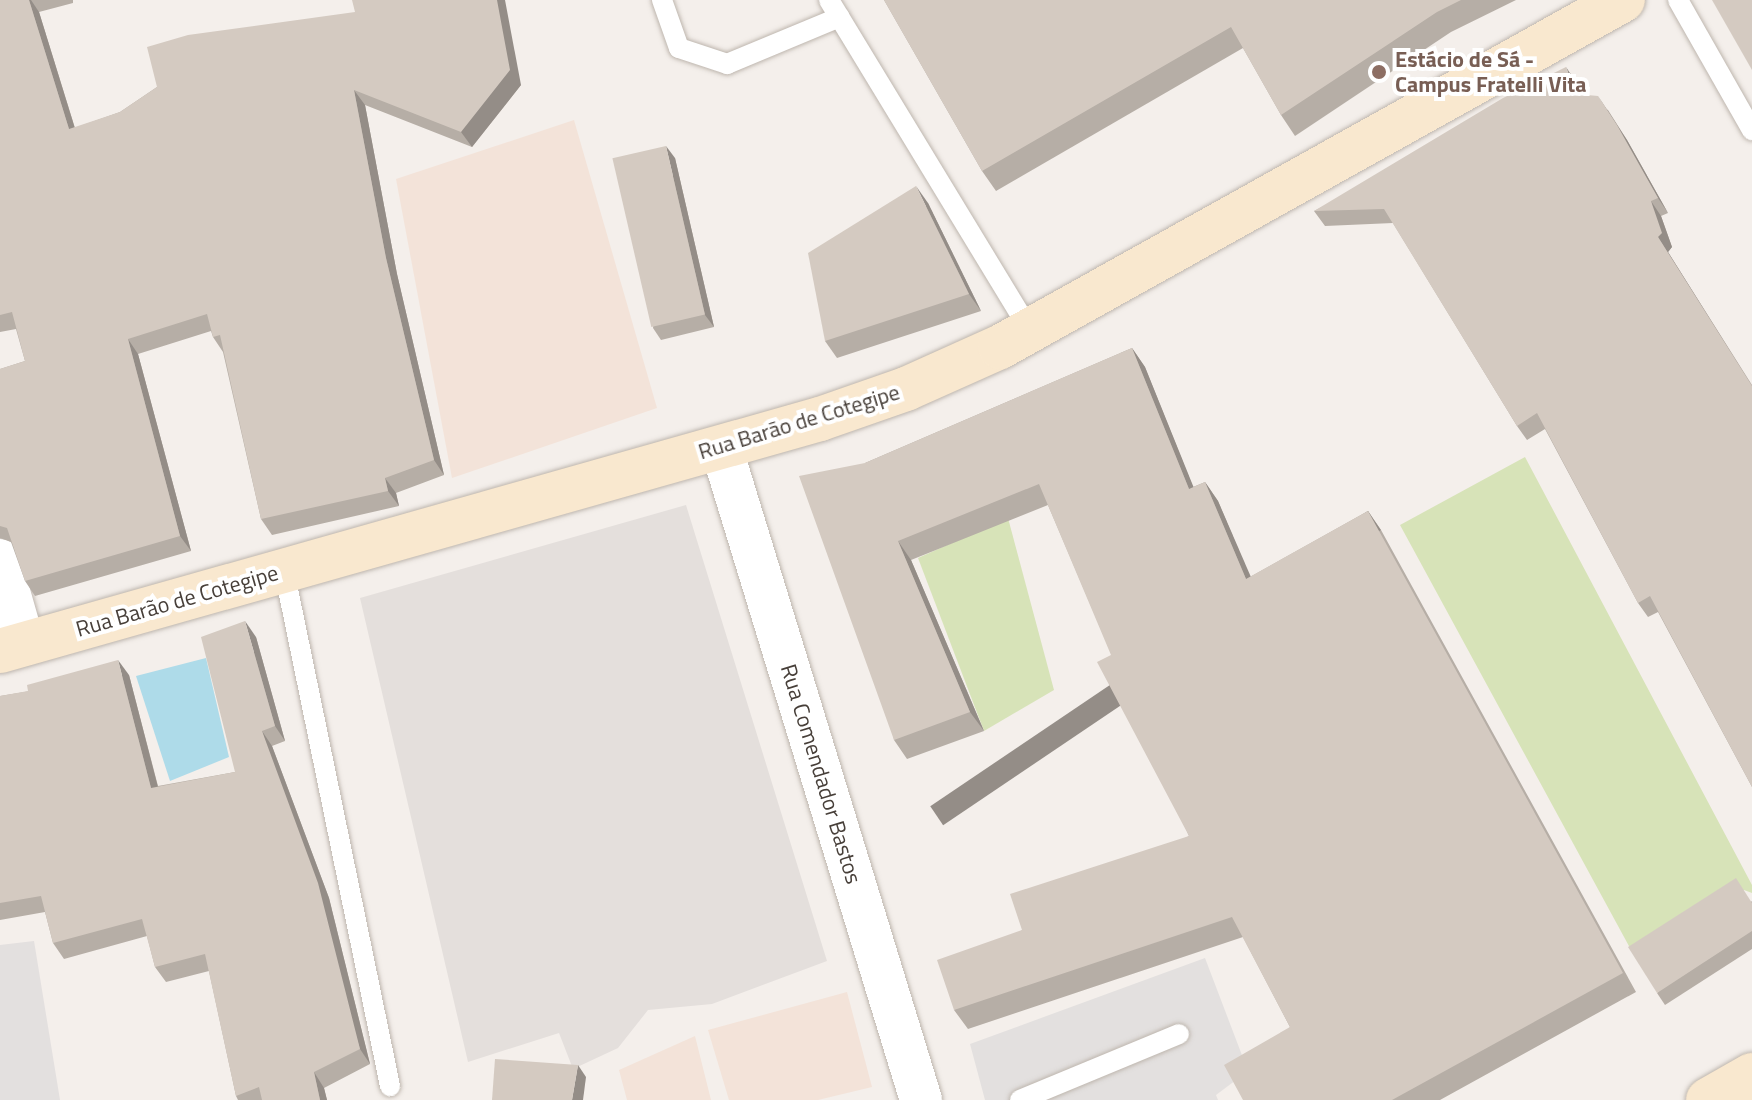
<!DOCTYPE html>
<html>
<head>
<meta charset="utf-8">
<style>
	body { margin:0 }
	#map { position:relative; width:1752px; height:1100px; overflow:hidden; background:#f4efeb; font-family:"Titillium Web",sans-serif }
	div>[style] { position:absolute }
	.commercial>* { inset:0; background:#f3e3d9 }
	.industrial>* { inset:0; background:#e4dfdc }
	.green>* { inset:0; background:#d7e3b8 }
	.parking>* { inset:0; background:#e3e0df }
	.water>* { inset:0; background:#aedbe9 }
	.roads { filter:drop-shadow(0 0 2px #beb6ae) drop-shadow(0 0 2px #beb6ae) }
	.lane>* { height:20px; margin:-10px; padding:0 10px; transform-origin:10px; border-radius:10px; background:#fff }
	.street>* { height:42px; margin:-21px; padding:0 21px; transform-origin:21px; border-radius:21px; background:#fff }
	.secondary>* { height:44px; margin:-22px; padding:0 22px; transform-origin:22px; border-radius:22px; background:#f9e8cf }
	.wall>* { inset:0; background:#b6aea6 }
	.shaded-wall>* { inset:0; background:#948d87; transform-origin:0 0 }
	.building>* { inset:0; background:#d4cac1; transform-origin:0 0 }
	.dots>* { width:22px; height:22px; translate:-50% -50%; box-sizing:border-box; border:4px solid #fff; border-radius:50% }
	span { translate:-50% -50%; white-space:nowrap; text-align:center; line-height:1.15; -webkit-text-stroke:8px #fff; paint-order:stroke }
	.education-label { font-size:22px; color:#785e54; font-weight:700 }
	.left { translate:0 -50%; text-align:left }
	.street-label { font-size:22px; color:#473f39 }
</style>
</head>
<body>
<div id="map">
	<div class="commercial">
		<div style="clip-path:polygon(574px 120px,657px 408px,452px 478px,396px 179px)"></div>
		<div style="clip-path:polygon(847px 992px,872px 1087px,818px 1100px,729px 1100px,708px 1030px)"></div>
		<div style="clip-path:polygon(695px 1036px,711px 1100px,627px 1100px,619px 1070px)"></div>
	</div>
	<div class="industrial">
		<div style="clip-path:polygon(686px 505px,827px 961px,712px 1004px,648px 1010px,618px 1048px,573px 1069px,559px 1033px,468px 1062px,360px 598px)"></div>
	</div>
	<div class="green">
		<div style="clip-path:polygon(1525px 457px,1752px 885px,1752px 893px,1744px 890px,1636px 959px,1400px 525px)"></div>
		<div style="clip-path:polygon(1008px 518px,1054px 690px,984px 731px,918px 558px)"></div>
	</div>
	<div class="parking">
		<div style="clip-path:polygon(34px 941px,60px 1100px,0 1100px,0 945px)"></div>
		<div style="clip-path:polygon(1205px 958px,1248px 1071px,1216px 1095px,1218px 1100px,985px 1100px,970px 1044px)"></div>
	</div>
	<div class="water">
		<div style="clip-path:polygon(206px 658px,229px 757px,170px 781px,136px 676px)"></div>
	</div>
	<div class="roads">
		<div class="lane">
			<div style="left:662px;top:0;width:51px;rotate:70.5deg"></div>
			<div style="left:679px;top:48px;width:51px;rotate:18.4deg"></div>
			<div style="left:727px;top:64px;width:122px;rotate:-22.6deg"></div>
			<div style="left:829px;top:0;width:386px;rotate:58.7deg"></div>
			<div style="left:1678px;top:0;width:150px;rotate:60.4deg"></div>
			<div style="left:284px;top:570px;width:527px;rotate:78.39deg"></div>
			<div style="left:1020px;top:1100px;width:172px;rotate:-22.5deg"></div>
		</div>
		<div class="street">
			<div style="left:721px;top:447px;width:683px;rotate:72.97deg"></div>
			<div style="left:0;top:560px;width:87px;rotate:74.1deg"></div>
		</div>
		<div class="secondary">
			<div style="left:0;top:651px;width:852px;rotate:-15.8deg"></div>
			<div style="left:820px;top:419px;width:91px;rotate:-19.2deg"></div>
			<div style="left:906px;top:389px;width:103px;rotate:-24.1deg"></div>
			<div style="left:1000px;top:347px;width:713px;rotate:-29.12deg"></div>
			<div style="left:1708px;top:1100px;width:51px;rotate:-29.6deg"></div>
		</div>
	</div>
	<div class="wall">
		<div style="clip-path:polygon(0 0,73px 0,73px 3px,39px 12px,75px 128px,120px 112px,157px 87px,521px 85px,472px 147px,365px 105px,397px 274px,444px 475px,396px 493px,399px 506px,272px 535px,261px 519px,223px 352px,213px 337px,211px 331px,138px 354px,191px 551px,35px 596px,25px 581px,11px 542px,0 538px,0 369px,25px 361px,16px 329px,0 332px)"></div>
		<div style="clip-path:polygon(884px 0,1516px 0,1451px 32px,1295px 136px,1281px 115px,1243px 48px,996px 191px,982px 171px)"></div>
		<div style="clip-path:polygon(1576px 82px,1580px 95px,1608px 110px,1627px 140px,1668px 213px,1661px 216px,1672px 247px,1668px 252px,1752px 385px,1752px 787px,1658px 612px,1648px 617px,1638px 603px,1545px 429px,1527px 440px,1517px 426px,1393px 223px,1325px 226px,1314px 211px)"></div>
		<div style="clip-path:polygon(675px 158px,714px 327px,661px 340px,653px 328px)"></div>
		<div style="clip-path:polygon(928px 203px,981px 311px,837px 358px,825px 341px)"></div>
		<div style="clip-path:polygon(1132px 348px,1145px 367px,1193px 487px,1205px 482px,1218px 501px,1250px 577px,1368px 511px,1381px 530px,1636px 992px,1440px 1100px,1243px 1100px,1290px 1027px,1243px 937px,968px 1029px,954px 1010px,1022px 930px,1189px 836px,1048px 505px,911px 560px,984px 731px,907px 759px,894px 740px,865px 463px)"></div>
		<div style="clip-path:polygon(256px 637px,285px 741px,272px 746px,329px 898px,370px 1064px,324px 1088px,327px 1100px,238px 1100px,236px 1096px,209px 971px,166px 982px,155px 967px,147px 936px,64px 959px,53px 943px,45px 912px,0 920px,0 696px,129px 675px,158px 786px,235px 772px)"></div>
		<div style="clip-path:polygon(1752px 901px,1752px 949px,1665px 1005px,1657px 993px)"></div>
	</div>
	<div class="shaded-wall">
		<div style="clip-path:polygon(29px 0,31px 0,39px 12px,80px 145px,69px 129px)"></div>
		<div style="clip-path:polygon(497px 0,505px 0,521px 85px,472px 147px,461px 132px)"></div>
		<div style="clip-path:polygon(1566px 67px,1576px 82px,1586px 109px,1576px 94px)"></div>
		<div style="clip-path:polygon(354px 90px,365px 105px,397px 274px,444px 475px,434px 460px,386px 258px)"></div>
		<div style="clip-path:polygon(1598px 96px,1627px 140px,1668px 213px,1658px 198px)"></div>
		<div style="clip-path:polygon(666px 146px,675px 158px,714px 327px,705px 315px)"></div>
		<div style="clip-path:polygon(916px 186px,928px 203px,981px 311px,969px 294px)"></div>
		<div style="clip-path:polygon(1651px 201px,1661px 216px,1672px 247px,1668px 252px,1752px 386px,1658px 237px)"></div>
		<div style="clip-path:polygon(128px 339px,138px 354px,191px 551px,180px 536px)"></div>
		<div style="clip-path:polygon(1132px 348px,1145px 367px,1202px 508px,1189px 489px)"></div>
		<div style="clip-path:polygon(385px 478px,396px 493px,399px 506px,388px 491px)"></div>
		<div style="clip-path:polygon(1205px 482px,1218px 501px,1260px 598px,1246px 579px)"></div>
		<div style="left:1368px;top:511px;width:23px;height:528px;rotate:56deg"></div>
		<div style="clip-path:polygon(898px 541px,911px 560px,984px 731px,970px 712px)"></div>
		<div style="clip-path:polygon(245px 621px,256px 637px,285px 741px,275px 726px)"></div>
		<div style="clip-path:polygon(118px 660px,129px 675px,162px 803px,151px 788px)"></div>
		<div style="clip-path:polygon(262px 731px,272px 746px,329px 898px,370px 1064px,360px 1049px)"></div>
		<div style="clip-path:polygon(578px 1065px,586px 1077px,583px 1100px,572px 1100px)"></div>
		<div style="clip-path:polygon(314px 1072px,324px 1088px,327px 1100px,320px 1100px)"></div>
	</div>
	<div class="building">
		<div style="clip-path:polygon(0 0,29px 0,69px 129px,120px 112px,157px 87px,147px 47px,188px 35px,355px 12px,352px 0,497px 0,510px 70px,461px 132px,354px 90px,386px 258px,434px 460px,385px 478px,388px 491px,261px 519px,220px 335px,213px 337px,207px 314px,128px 339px,180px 536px,25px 581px,7px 528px,0 526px,0 369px,25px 361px,12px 312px,0 315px)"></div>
		<div style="clip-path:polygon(884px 0,1461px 0,1437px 12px,1281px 115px,1231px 27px,982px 171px)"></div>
		<div style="clip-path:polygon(1712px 0,1752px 0,1752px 70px)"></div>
		<div style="clip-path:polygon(1566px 67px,1576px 94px,1598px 96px,1617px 125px,1658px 198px,1651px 201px,1662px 233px,1658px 237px,1752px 386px,1752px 787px,1650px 596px,1638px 603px,1537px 413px,1517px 426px,1384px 209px,1314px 211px,1503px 98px)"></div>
		<div style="left:666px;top:146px;width:173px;height:55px;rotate:77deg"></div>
		<div style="clip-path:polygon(916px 186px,969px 294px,825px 341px,808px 253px)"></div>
		<div style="clip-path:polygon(1132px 348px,1189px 489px,1205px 482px,1246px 579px,1368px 511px,1623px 973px,1392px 1100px,1243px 1100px,1224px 1065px,1290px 1027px,1232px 917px,954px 1010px,937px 960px,1022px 930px,1010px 894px,1189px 836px,1097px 662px,1111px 655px,1039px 484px,898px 541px,970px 712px,894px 740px,799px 476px,865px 463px)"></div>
		<div style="clip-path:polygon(245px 621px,275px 726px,262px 731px,318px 883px,360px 1049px,314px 1072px,320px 1100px,262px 1100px,259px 1087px,236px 1096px,205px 954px,155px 967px,142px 919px,53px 943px,41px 896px,0 903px,0 696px,28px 691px,27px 685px,118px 660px,151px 788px,235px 772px,201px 637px)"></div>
		<div style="clip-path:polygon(1736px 878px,1752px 903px,1752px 931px,1657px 993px,1628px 947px)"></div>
		<div style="clip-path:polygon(495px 1059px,578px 1065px,572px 1100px,492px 1100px)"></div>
	</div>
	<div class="dots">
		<div style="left:1379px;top:72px;background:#8d6e63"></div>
	</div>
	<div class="education-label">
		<span class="left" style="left:1395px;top:72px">Estácio de Sá -<br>Campus Fratelli Vita</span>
	</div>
	<div class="street-label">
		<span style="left:799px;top:422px;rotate:-17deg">Rua Barão de Cotegipe</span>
		<span style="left:177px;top:601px;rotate:-16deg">Rua Barão de Cotegipe</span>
		<span style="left:821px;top:774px;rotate:73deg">Rua Comendador Bastos</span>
	</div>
</div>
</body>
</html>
